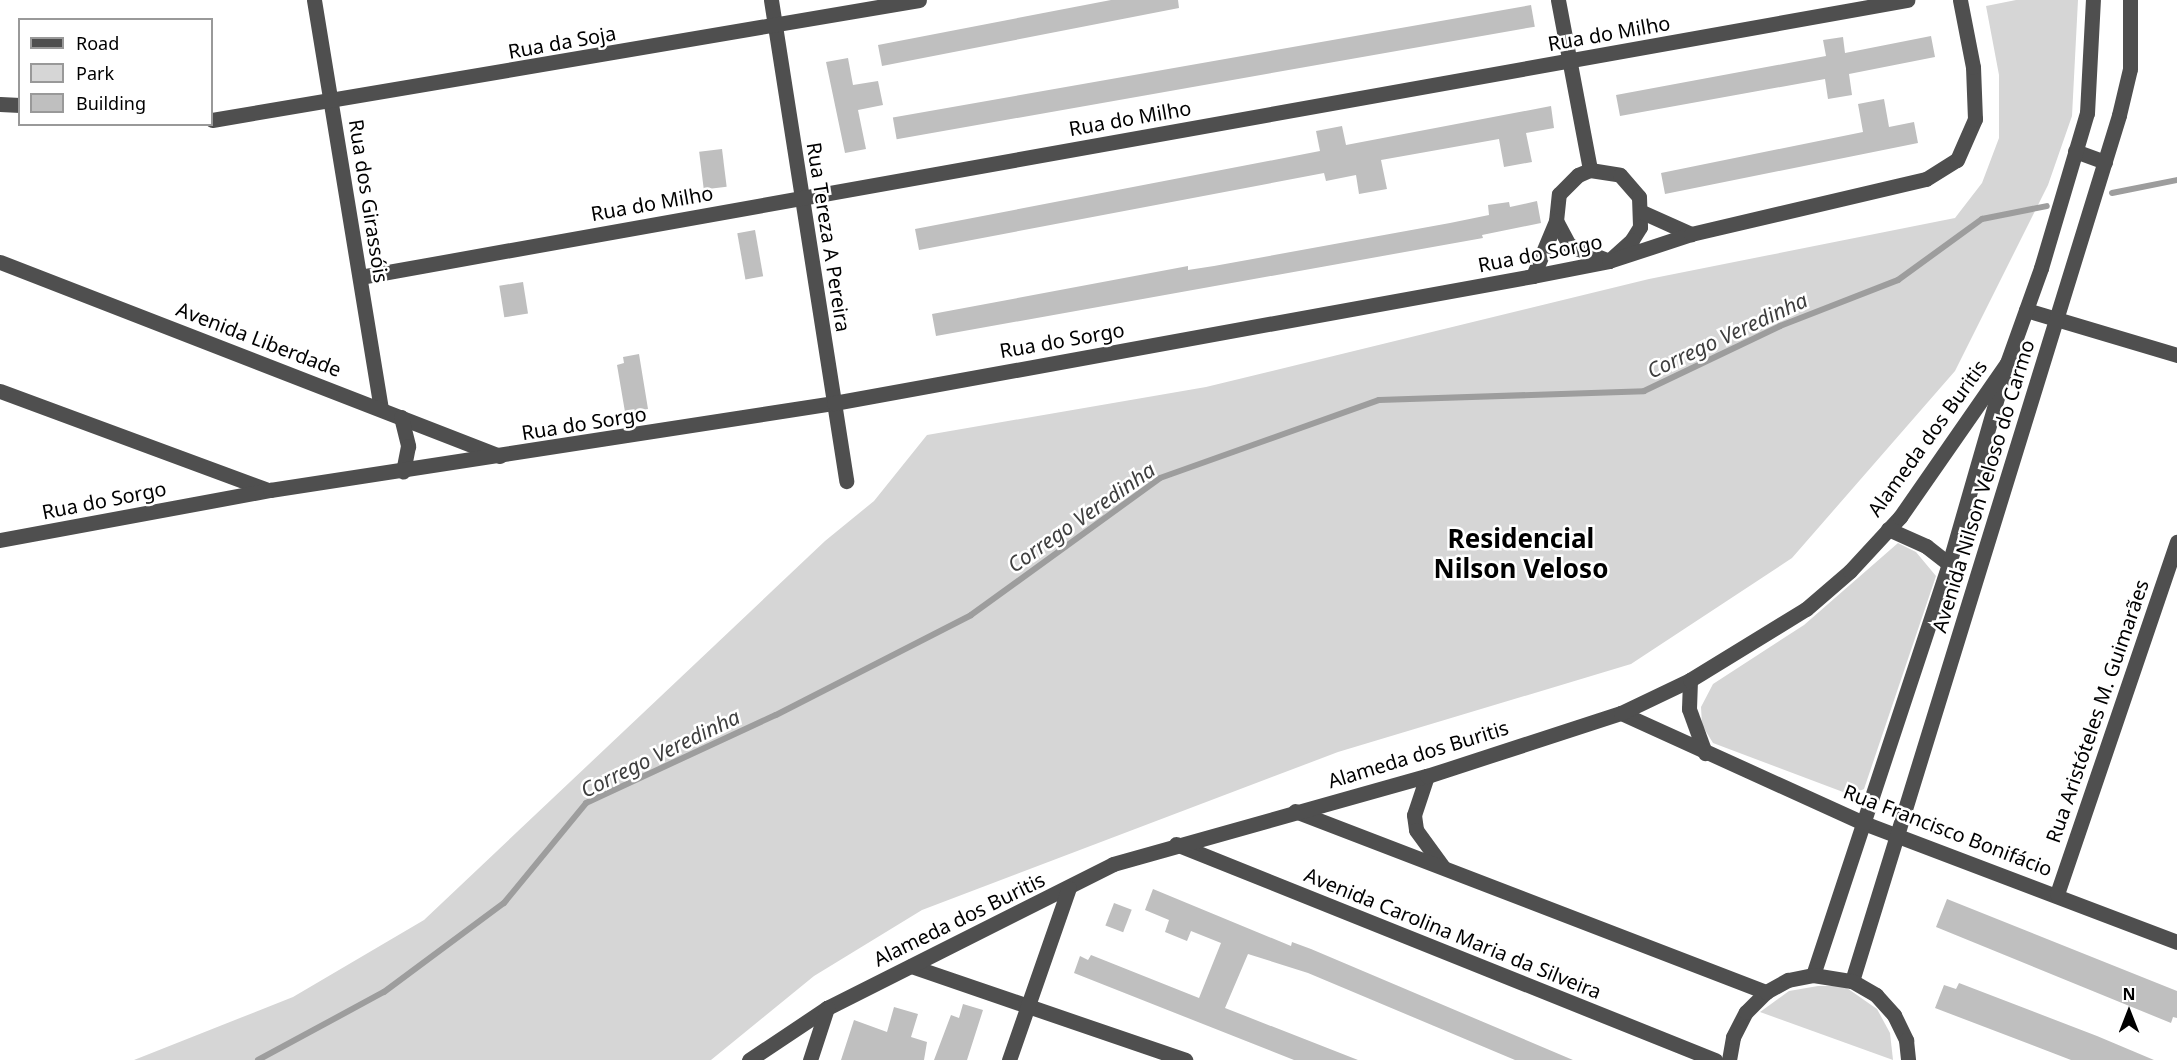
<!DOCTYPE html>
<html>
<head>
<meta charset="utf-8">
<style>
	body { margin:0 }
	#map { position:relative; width:2177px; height:1060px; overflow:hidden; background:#fff; font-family:"Noto Sans",sans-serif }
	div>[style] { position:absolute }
	.green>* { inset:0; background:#d6d6d6 }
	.stream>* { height:6px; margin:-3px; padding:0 3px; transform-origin:3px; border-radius:3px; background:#9d9d9d }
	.building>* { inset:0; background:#bfbfbf; transform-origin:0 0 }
	.minor>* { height:15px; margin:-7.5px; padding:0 7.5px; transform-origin:7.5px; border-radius:7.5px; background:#4f4f4f }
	span { translate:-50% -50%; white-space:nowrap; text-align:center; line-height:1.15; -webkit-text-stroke:5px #fff; paint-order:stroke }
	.street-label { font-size:20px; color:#000 }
	.water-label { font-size:21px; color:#3e3e3e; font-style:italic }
	.district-label { font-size:26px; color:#000; font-weight:700 }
	.legend { position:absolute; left:18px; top:18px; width:195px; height:108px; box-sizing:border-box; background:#fff; border:2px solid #999; margin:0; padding:8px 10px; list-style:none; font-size:18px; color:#000 }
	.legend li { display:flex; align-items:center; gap:12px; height:30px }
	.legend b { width:30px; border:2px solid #999 }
	.north { position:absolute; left:2099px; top:982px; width:60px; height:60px; -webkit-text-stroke:4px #fff; paint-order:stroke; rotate:0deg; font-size:16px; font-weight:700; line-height:24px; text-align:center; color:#000 }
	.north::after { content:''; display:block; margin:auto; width:21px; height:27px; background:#000; clip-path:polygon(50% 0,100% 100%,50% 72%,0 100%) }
</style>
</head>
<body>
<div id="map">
	<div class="green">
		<div style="clip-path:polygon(2016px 0,2078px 0,2072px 116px,2048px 185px,1955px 371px,1792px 558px,1631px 664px,1338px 752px,922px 910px,814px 976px,711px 1060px,134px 1060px,293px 997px,424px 920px,825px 541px,874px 501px,927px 435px,1206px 387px,1649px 279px,1955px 218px,1982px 183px,1999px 138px,1999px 75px,1986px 6px)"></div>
		<div style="clip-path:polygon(1898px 543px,1916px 552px,1936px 576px,1864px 789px,1851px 795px,1713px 743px,1702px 725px,1701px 707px,1713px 684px,1804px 625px)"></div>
		<div style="clip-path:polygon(1818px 986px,1844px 986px,1877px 1009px,1890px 1033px,1893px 1060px,1760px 1012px,1789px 991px)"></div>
	</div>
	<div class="stream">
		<div style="left:2112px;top:193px;width:66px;rotate:-11.3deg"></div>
		<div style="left:258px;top:1060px;width:143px;rotate:-28.4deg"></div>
		<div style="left:384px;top:992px;width:149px;rotate:-36.6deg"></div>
		<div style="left:504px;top:903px;width:129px;rotate:-50.6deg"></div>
		<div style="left:586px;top:803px;width:209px;rotate:-24.9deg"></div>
		<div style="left:776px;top:715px;width:219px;rotate:-27.1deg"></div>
		<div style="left:971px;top:615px;width:233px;rotate:-35.9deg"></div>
		<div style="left:1160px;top:478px;width:232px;rotate:-19.6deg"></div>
		<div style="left:1379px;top:400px;width:265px;rotate:-1.9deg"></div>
		<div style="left:1644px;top:391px;width:151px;rotate:-25.5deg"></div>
		<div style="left:1780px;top:326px;width:127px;rotate:-21.3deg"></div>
		<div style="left:1898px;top:280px;width:104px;rotate:-36deg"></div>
		<div style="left:1982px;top:219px;width:66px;rotate:-11.3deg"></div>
	</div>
	<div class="building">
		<div style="clip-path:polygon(1111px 0,1178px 0,1179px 8px,882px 66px,878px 45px)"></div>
		<div style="left:1531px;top:5px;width:22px;height:648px;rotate:80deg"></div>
		<div style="clip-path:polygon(1931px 36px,1935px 57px,1849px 74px,1852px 95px,1828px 99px,1825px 79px,1620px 116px,1616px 95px,1826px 56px,1823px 40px,1843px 37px,1845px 53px)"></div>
		<div style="clip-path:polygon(848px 58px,853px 85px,878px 81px,883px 105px,858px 110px,866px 149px,845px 153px,826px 62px)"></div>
		<div style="clip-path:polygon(1884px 99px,1889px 127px,1914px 122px,1918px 143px,1665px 194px,1661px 173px,1863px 132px,1858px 104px)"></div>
		<div style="clip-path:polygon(1551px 106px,1554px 128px,1526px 133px,1532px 162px,1504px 167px,1499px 139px,1381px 160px,1387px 189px,1359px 194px,1356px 175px,1326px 181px,1324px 173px,919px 250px,915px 229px,1320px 151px,1316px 131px,1342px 126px,1346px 145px)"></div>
		<div style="left:722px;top:149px;width:38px;height:23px;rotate:83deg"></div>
		<div style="clip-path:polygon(1537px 201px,1541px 223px,1482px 235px,1483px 238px,936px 336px,932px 314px,1188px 266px,1188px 270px,1214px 266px,1450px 223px,1489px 215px,1488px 205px,1509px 202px,1510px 207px)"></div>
		<div style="left:755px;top:230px;width:47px;height:18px;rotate:80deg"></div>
		<div style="left:523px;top:282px;width:32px;height:24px;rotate:81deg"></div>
		<div style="clip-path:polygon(639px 354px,648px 409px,625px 412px,617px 365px,624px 363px,623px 357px)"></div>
		<div style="clip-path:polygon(1153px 889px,1291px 946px,1292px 942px,1311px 949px,1573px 1060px,1515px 1060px,1308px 973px,1248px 954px,1225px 1008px,1358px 1060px,1294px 1060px,1074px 973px,1080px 956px,1088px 960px,1091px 955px,1199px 998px,1221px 943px,1191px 931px,1187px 941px,1165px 932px,1169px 920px,1145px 910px)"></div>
		<div style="clip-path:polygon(1947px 899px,2177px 991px,2177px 1018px,2173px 1017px,2171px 1023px,1936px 927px)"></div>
		<div style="left:1114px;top:903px;width:19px;height:24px;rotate:21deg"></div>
		<div style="clip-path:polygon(1959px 983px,2097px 1036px,2154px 1060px,2071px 1060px,1935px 1008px,1944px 985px,1956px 989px)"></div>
		<div style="clip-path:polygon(963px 1004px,983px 1010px,967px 1060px,934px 1060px,951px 1015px,959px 1018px)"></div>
		<div style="clip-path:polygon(894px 1007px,918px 1014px,911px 1037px,927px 1042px,924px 1060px,841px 1060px,854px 1020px,887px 1032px)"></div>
	</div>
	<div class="minor">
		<div style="left:314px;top:0;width:414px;rotate:80.7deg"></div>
		<div style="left:771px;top:0;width:487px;rotate:81.1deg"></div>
		<div style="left:1558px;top:0;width:173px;rotate:79.3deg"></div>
		<div style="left:0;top:104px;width:20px;rotate:3deg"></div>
		<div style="left:212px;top:120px;width:717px;rotate:-9.63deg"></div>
		<div style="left:2075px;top:151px;width:32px;rotate:20deg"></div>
		<div style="left:1590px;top:170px;width:30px;rotate:9deg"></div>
		<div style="left:1620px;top:175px;width:29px;rotate:49deg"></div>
		<div style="left:1639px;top:197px;width:30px;rotate:88deg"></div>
		<div style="left:1640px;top:227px;width:15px;rotate:122deg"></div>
		<div style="left:1632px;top:240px;width:31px;rotate:138deg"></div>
		<div style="left:1609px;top:261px;width:43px;rotate:-158.2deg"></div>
		<div style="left:1569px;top:245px;width:27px;rotate:-118deg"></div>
		<div style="left:1556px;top:221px;width:27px;rotate:-84deg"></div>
		<div style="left:1559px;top:194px;width:27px;rotate:-45deg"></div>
		<div style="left:1578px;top:175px;width:13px;rotate:-23deg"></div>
		<div style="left:1642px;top:212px;width:54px;rotate:24.2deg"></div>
		<div style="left:0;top:262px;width:536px;rotate:21.21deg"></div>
		<div style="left:1533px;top:276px;width:60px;rotate:-67.3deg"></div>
		<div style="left:360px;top:277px;width:1572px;rotate:-10.15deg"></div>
		<div style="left:2026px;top:310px;width:158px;rotate:16.6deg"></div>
		<div style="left:0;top:391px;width:285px;rotate:20.3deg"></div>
		<div style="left:401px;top:417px;width:30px;rotate:76deg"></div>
		<div style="left:408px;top:446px;width:26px;rotate:101deg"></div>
		<div style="left:1888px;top:529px;width:42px;rotate:24.1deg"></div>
		<div style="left:1926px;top:546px;width:29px;rotate:38deg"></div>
		<div style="left:0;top:540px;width:275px;rotate:-10.5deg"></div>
		<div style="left:270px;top:490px;width:571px;rotate:-8.77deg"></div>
		<div style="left:834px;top:403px;width:710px;rotate:-10.3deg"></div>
		<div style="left:1533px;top:276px;width:77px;rotate:-11.2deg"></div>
		<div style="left:1609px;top:261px;width:86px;rotate:-18.2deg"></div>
		<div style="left:1691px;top:234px;width:241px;rotate:-13.2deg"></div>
		<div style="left:1926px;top:179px;width:36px;rotate:-32deg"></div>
		<div style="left:1957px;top:160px;width:45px;rotate:-66.3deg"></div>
		<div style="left:1975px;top:119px;width:52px;rotate:-92.2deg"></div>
		<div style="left:1973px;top:67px;width:68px;rotate:-101deg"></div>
		<div style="left:1690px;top:680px;width:29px;rotate:92deg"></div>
		<div style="left:1689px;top:709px;width:47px;rotate:70deg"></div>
		<div style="left:1621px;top:713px;width:264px;rotate:24.4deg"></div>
		<div style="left:1861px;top:822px;width:338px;rotate:20.8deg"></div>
		<div style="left:1427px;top:776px;width:41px;rotate:108.4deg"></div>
		<div style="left:1414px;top:815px;width:15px;rotate:82deg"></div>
		<div style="left:1416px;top:830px;width:46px;rotate:53.9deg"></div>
		<div style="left:1295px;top:811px;width:505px;rotate:21.02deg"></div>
		<div style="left:1176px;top:844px;width:581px;rotate:21.84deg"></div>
		<div style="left:2057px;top:894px;width:372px;rotate:-71.2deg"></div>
		<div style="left:911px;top:966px;width:290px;rotate:18.9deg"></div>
		<div style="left:1813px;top:975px;width:433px;rotate:-71.7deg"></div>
		<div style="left:1949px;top:564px;width:209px;rotate:-73.9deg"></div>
		<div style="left:2007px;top:363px;width:101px;rotate:-70.3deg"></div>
		<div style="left:2041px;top:268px;width:162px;rotate:-73.5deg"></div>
		<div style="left:2087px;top:113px;width:113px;rotate:-87deg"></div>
		<div style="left:1852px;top:981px;width:906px;rotate:-72.86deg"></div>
		<div style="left:2119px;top:115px;width:47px;rotate:-76.6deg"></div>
		<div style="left:2130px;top:69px;width:69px;rotate:-90deg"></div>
		<div style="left:749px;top:1060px;width:94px;rotate:-33.7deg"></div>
		<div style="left:827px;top:1008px;width:320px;rotate:-26.7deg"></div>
		<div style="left:1113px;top:864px;width:326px;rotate:-15.7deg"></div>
		<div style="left:1427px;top:776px;width:204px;rotate:-18deg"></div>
		<div style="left:1621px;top:713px;width:76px;rotate:-25.6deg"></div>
		<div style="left:1690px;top:680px;width:136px;rotate:-31.5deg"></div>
		<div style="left:1806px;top:609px;width:58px;rotate:-40.8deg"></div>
		<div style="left:1850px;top:571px;width:74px;rotate:-47.2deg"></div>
		<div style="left:1900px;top:517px;width:188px;rotate:-55.2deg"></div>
		<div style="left:810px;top:1060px;width:55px;rotate:-71.9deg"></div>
		<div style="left:1009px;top:1060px;width:182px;rotate:-70.8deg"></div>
		<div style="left:1729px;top:1060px;width:23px;rotate:-80deg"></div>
		<div style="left:1733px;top:1037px;width:28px;rotate:-63deg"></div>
		<div style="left:1746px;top:1012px;width:28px;rotate:-45deg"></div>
		<div style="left:1766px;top:992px;width:25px;rotate:-29deg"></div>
		<div style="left:1788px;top:980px;width:25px;rotate:-11deg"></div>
		<div style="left:1813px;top:975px;width:39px;rotate:9deg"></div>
		<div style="left:1852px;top:981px;width:28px;rotate:30deg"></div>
		<div style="left:1876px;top:995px;width:27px;rotate:48deg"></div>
		<div style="left:1894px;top:1015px;width:28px;rotate:64deg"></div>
		<div style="left:1906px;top:1040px;width:20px;rotate:84deg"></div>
	</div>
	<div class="street-label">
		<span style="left:1609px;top:33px;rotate:-10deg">Rua do Milho</span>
		<span style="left:562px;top:42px;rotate:-10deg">Rua da Soja</span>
		<span style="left:1130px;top:118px;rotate:-10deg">Rua do Milho</span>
		<span style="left:369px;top:201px;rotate:81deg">Rua dos Girassóis</span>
		<span style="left:652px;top:203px;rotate:-10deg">Rua do Milho</span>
		<span style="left:829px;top:237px;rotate:81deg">Rua Tereza A Pereira</span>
		<span style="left:1540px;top:253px;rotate:-11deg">Rua do Sorgo</span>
		<span style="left:259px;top:339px;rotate:21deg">Avenida Liberdade</span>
		<span style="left:1062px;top:340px;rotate:-10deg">Rua do Sorgo</span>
		<span style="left:584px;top:423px;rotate:-9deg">Rua do Sorgo</span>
		<span style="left:1927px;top:438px;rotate:-54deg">Alameda dos Buritis</span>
		<span style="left:1983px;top:486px;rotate:-73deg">Avenida Nilson Veloso do Carmo</span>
		<span style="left:104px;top:500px;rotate:-11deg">Rua do Sorgo</span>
		<span style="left:2097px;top:711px;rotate:-71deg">Rua Aristóteles M. Guimarães</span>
		<span style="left:1418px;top:754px;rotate:-17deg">Alameda dos Buritis</span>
		<span style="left:1948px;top:830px;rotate:21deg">Rua Francisco Bonifácio</span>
		<span style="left:959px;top:919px;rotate:-26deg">Alameda dos Buritis</span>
		<span style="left:1453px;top:933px;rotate:22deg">Avenida Carolina Maria da Silveira</span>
	</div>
	<div class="water-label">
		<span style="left:1727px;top:335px;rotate:-25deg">Corrego Veredinha</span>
		<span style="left:1081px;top:517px;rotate:-35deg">Corrego Veredinha</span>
		<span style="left:660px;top:753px;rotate:-26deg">Corrego Veredinha</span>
	</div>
	<div class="district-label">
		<span style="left:1521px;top:554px">Residencial<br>Nilson Veloso</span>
	</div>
	<ul class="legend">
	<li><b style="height:8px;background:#4f4f4f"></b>Road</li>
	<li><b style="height:16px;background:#d6d6d6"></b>Park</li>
	<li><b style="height:16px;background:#bfbfbf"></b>Building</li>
	</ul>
	<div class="north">N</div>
</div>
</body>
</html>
